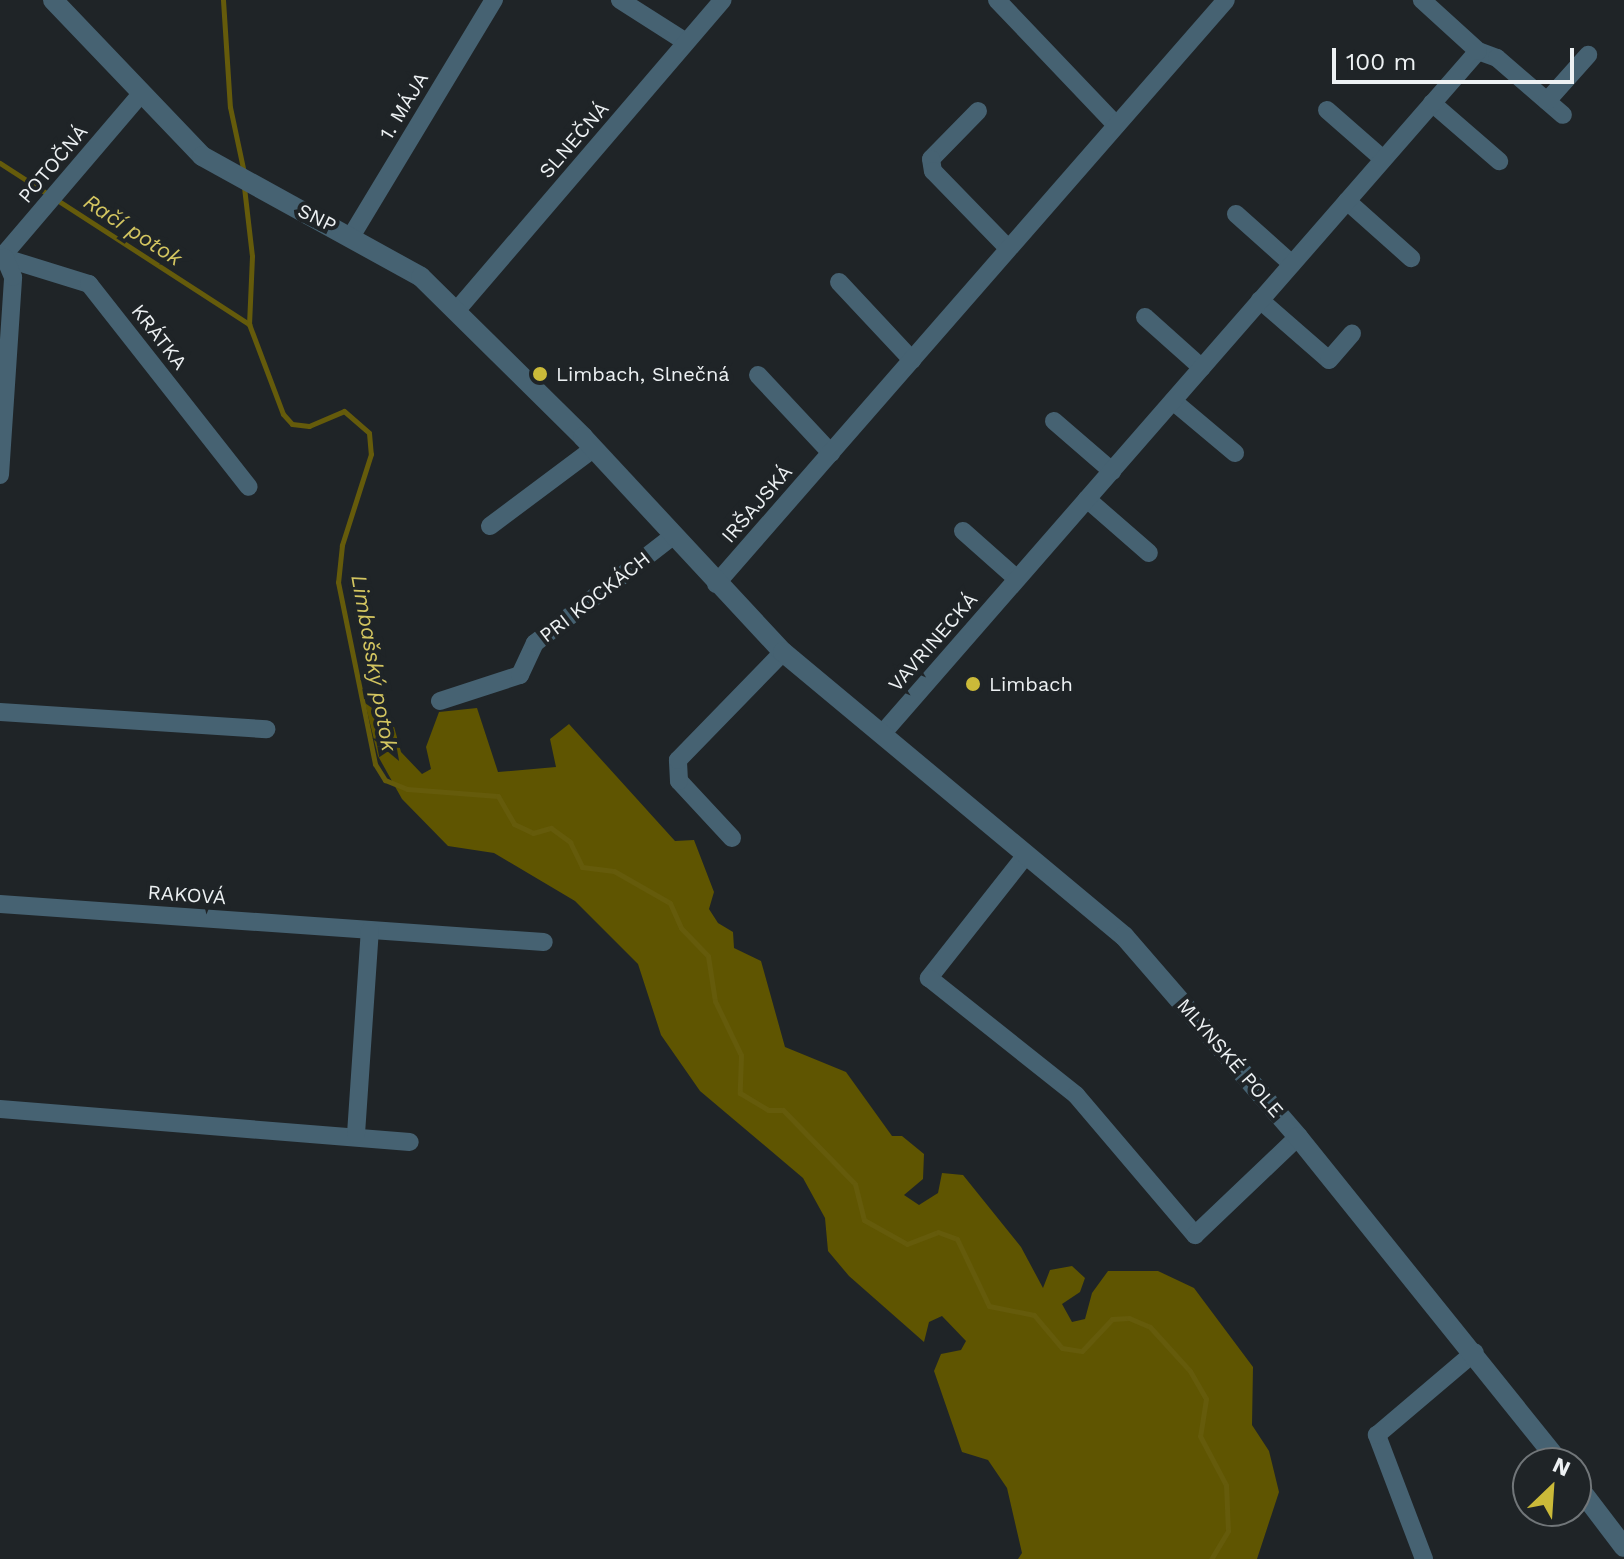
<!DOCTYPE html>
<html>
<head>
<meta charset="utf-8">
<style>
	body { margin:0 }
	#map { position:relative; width:1624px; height:1559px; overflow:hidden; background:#1f2427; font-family:"Work Sans",sans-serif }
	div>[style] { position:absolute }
	.forest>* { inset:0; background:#5f5501 }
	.stream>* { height:5px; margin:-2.5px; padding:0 2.5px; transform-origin:2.5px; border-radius:2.5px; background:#655b0b }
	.minor>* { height:18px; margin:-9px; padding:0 9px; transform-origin:9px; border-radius:9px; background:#466272 }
	.tertiary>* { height:20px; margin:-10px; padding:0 10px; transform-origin:10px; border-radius:10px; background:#466272 }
	.dots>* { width:22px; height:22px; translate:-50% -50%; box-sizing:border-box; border:4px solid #1f2427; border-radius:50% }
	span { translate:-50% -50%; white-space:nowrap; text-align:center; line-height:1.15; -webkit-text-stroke:8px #1f2427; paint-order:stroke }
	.street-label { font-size:20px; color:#edf1f3 }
	.poi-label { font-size:20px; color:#edf1f3 }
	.left { translate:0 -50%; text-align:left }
	.water-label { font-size:22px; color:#d3c560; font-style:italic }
	.north { position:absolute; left:1512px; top:1447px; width:80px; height:80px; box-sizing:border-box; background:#1f2427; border:2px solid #717679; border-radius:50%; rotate:25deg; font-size:22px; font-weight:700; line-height:32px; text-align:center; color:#edf1f3 }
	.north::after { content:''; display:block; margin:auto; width:28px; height:36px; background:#cbba39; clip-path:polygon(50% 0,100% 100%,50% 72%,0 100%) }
	.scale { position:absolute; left:1332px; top:48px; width:242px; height:36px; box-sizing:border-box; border:4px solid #edf1f3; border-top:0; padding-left:10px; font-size:24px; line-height:28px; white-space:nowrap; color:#edf1f3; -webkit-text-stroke:6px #1f2427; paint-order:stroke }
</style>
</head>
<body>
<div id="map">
	<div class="forest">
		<div style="clip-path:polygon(365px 703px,393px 723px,401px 752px,422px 774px,431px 769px,426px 747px,439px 712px,477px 708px,498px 772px,556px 767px,550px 739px,569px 724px,675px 841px,694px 840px,714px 892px,709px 909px,718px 923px,733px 932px,734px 948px,761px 961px,785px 1047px,846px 1072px,892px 1136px,902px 1136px,924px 1154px,923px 1179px,904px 1195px,919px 1205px,938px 1193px,942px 1173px,963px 1175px,1021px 1247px,1043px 1288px,1050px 1270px,1072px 1266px,1085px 1278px,1080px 1292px,1062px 1304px,1072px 1322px,1085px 1319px,1092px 1293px,1108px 1271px,1158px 1271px,1194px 1288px,1253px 1367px,1252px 1425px,1269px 1451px,1279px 1492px,1257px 1559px,1018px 1559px,1022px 1553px,1007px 1488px,988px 1460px,962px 1452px,934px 1371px,941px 1354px,961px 1350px,966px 1341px,942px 1316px,929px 1322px,924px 1342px,849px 1276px,828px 1251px,825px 1218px,803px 1178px,700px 1091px,661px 1035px,638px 964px,575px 901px,494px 853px,448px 846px,402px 799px,378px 756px)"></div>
	</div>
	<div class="stream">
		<div style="left:223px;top:0;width:107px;rotate:86.3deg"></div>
		<div style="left:230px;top:107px;width:67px;rotate:78deg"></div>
		<div style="left:0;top:163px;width:297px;rotate:32.9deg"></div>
		<div style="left:244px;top:187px;width:69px;rotate:83.4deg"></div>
		<div style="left:252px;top:256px;width:68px;rotate:92.5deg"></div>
		<div style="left:249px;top:324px;width:96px;rotate:69.3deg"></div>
		<div style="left:283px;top:414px;width:13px;rotate:48deg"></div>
		<div style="left:292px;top:424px;width:17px;rotate:7deg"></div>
		<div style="left:309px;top:426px;width:38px;rotate:-23deg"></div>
		<div style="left:344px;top:411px;width:33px;rotate:41deg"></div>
		<div style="left:369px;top:433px;width:21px;rotate:85deg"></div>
		<div style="left:371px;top:454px;width:96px;rotate:107.7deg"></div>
		<div style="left:342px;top:545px;width:37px;rotate:96deg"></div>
		<div style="left:338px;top:582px;width:186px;rotate:78.5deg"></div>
		<div style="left:375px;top:764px;width:19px;rotate:58deg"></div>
		<div style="left:385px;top:780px;width:24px;rotate:22deg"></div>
		<div style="left:407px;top:789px;width:91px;rotate:4.4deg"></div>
		<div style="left:498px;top:796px;width:32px;rotate:60deg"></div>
		<div style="left:514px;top:824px;width:21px;rotate:25deg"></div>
		<div style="left:533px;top:833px;width:19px;rotate:-16deg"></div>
		<div style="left:551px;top:828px;width:24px;rotate:36deg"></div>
		<div style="left:570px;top:842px;width:28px;rotate:64deg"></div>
		<div style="left:582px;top:867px;width:32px;rotate:7deg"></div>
		<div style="left:614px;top:871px;width:64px;rotate:29.7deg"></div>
		<div style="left:670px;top:903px;width:27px;rotate:66deg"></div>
		<div style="left:681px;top:928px;width:39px;rotate:46deg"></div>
		<div style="left:708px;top:956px;width:46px;rotate:81.2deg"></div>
		<div style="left:715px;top:1001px;width:60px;rotate:64.3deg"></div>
		<div style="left:741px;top:1055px;width:38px;rotate:92deg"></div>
		<div style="left:740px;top:1093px;width:33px;rotate:31deg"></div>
		<div style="left:768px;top:1110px;width:15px"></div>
		<div style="left:783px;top:1110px;width:103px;rotate:45.8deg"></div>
		<div style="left:855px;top:1184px;width:37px;rotate:76deg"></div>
		<div style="left:864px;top:1220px;width:49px;rotate:29.2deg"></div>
		<div style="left:907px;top:1244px;width:33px;rotate:-21deg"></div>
		<div style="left:938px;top:1232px;width:20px;rotate:20deg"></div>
		<div style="left:957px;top:1239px;width:74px;rotate:64.5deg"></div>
		<div style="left:989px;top:1306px;width:46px;rotate:11.3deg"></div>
		<div style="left:1034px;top:1315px;width:43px;rotate:49.7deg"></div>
		<div style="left:1062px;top:1348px;width:20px;rotate:9deg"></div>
		<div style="left:1082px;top:1351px;width:44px;rotate:-46.8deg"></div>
		<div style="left:1112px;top:1319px;width:17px;rotate:-3deg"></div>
		<div style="left:1129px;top:1318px;width:23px;rotate:23deg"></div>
		<div style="left:1150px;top:1327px;width:59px;rotate:47.7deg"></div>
		<div style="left:1190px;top:1371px;width:32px;rotate:60deg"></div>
		<div style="left:1206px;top:1399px;width:37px;rotate:99deg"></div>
		<div style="left:1200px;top:1436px;width:55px;rotate:62deg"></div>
		<div style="left:1226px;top:1485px;width:46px;rotate:87.5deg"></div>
		<div style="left:1228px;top:1531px;width:33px;rotate:121deg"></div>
	</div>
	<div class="minor">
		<div style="left:620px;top:0;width:78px;rotate:32.5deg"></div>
		<div style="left:997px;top:0;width:173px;rotate:46.4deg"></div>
		<div style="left:1478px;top:51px;width:20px;rotate:20deg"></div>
		<div style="left:1497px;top:58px;width:87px;rotate:40.8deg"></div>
		<div style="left:1547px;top:101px;width:62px;rotate:-48.3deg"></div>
		<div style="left:1432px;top:103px;width:89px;rotate:40.9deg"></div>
		<div style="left:1327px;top:110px;width:74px;rotate:41.2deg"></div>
		<div style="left:978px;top:111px;width:67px;rotate:134.4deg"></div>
		<div style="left:931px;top:159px;width:12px;rotate:81deg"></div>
		<div style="left:933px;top:171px;width:106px;rotate:45.8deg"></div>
		<div style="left:1347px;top:201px;width:86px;rotate:41.7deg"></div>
		<div style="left:1236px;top:214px;width:75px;rotate:41.8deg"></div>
		<div style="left:352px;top:235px;width:275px;rotate:-58.9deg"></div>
		<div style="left:5px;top:258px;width:88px;rotate:17.2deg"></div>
		<div style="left:89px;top:284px;width:258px;rotate:51.8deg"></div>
		<div style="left:0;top:259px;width:214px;rotate:-49.5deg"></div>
		<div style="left:839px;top:282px;width:107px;rotate:46.9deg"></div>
		<div style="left:1260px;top:300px;width:91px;rotate:41deg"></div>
		<div style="left:1329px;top:360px;width:35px;rotate:-49deg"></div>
		<div style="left:457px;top:310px;width:408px;rotate:-49.4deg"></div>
		<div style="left:1145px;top:317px;width:76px;rotate:41.8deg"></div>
		<div style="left:758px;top:375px;width:107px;rotate:46.9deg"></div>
		<div style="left:1173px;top:401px;width:81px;rotate:40deg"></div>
		<div style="left:1054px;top:421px;width:77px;rotate:40.8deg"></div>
		<div style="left:0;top:475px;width:198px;rotate:-86.2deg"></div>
		<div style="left:13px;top:277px;width:21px;rotate:-113deg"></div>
		<div style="left:1087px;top:499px;width:82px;rotate:41.1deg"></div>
		<div style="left:490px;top:526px;width:129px;rotate:-36.8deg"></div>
		<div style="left:963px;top:531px;width:72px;rotate:41.6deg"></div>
		<div style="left:716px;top:584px;width:775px;rotate:-48.87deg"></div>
		<div style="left:440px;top:701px;width:84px;rotate:-18deg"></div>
		<div style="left:520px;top:675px;width:35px;rotate:-65deg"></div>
		<div style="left:535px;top:643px;width:175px;rotate:-37.8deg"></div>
		<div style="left:0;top:712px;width:267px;rotate:3.7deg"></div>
		<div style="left:882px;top:734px;width:906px;rotate:-48.89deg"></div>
		<div style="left:1478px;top:51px;width:76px;rotate:-137.7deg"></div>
		<div style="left:732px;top:838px;width:78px;rotate:-132.9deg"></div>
		<div style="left:679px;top:781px;width:21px;rotate:-93deg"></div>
		<div style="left:678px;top:760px;width:151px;rotate:-45.8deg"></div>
		<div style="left:1026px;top:855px;width:157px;rotate:128.3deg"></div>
		<div style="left:929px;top:978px;width:188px;rotate:38.5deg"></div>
		<div style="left:1076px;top:1095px;width:184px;rotate:49.6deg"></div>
		<div style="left:1195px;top:1235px;width:142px;rotate:-43.6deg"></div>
		<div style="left:0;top:904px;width:545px;rotate:4deg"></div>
		<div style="left:0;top:1109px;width:411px;rotate:4.6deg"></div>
		<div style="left:356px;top:1134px;width:204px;rotate:-86.1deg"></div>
		<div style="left:1424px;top:1559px;width:133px;rotate:-110.8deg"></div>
		<div style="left:1377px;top:1435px;width:128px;rotate:-40.3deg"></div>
	</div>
	<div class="tertiary">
		<div style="left:53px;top:0;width:216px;rotate:46.3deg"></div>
		<div style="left:202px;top:156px;width:250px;rotate:28.9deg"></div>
		<div style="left:421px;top:277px;width:228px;rotate:44.6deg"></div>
		<div style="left:583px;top:437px;width:294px;rotate:47.1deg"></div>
		<div style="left:783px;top:652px;width:444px;rotate:39.8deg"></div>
		<div style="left:1124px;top:936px;width:266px;rotate:49.1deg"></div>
		<div style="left:1298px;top:1137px;width:418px;rotate:51.2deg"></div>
		<div style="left:1576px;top:1484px;width:79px;rotate:52.7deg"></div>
	</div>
	<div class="dots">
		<div style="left:540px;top:374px;background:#cbba39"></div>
		<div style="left:973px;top:684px;background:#cbba39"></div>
	</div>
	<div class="street-label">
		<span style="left:404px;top:106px;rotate:-59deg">1. MÁJA</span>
		<span style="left:574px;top:140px;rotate:-49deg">SLNEČNÁ</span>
		<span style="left:53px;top:164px;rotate:-50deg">POTOČNÁ</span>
		<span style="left:317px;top:218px;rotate:26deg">SNP</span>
		<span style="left:159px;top:337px;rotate:52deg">KRÁTKA</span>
		<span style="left:757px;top:504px;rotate:-49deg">IRŠAJSKÁ</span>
		<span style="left:595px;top:597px;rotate:-38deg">PRI KOCKÁCH</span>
		<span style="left:933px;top:642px;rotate:-49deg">VAVRINECKÁ</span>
		<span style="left:187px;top:895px;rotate:4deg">RAKOVÁ</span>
		<span style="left:1230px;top:1058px;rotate:49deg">MLYNSKÉ POLE</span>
	</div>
	<div class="poi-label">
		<span class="left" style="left:556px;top:374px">Limbach, Slnečná</span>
		<span class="left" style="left:989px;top:684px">Limbach</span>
	</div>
	<div class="water-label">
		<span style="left:133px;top:230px;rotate:33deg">Račí potok</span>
		<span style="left:374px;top:663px;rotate:80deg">Limbašský potok</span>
	</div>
	<div class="north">N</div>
	<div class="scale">100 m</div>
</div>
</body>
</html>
